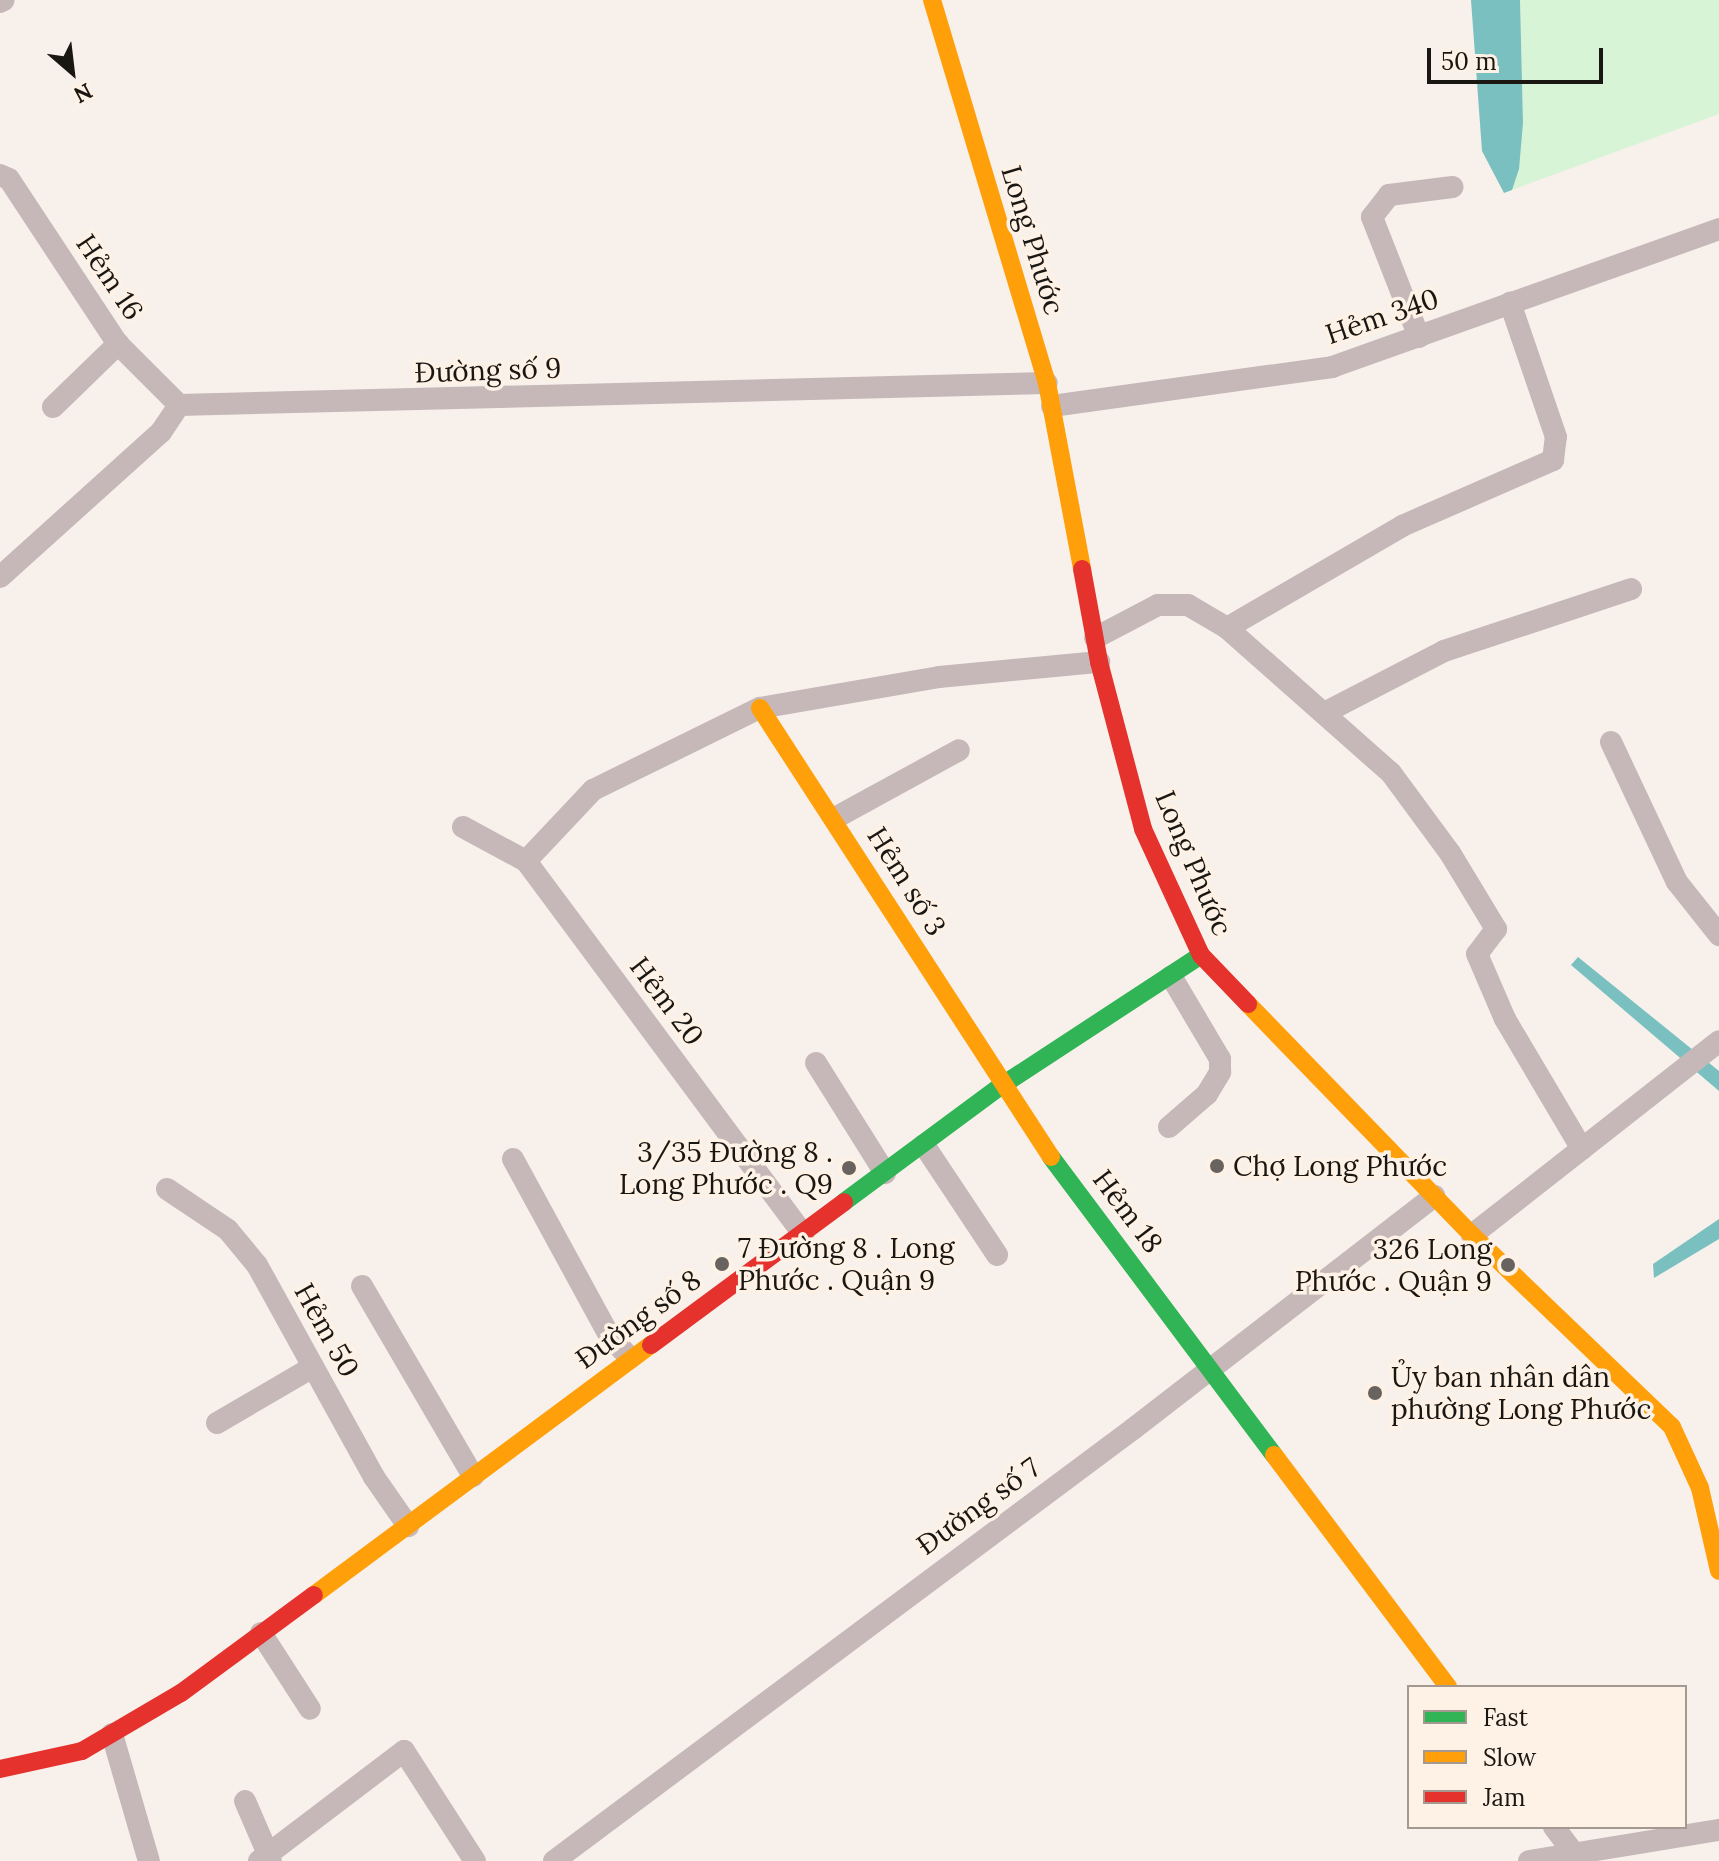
<!DOCTYPE html>
<html>
<head>
<meta charset="utf-8">
<style>
	body { margin:0 }
	#map { position:relative; width:1719px; height:1861px; overflow:hidden; background:#f8f1eb; font-family:Lora,serif }
	div>[style] { position:absolute }
	.green>* { inset:0; background:#d8f4d7 }
	.water>* { inset:0; background:#7ac0c1 }
	.street>* { height:22px; margin:-11px; padding:0 11px; transform-origin:11px; border-radius:11px; background:#c6b8b8 }
	.fast>* { height:18px; margin:-9px; padding:0 9px; transform-origin:9px; border-radius:9px; background:#30b455 }
	.slow>* { height:18px; margin:-9px; padding:0 9px; transform-origin:9px; border-radius:9px; background:#ff9f0a }
	.jam>* { height:18px; margin:-9px; padding:0 9px; transform-origin:9px; border-radius:9px; background:#e5322d }
	.dots>* { width:22px; height:22px; translate:-50% -50%; box-sizing:border-box; border:4px solid #fef1e5; border-radius:50% }
	span { translate:-50% -50%; white-space:nowrap; text-align:center; line-height:1.15; -webkit-text-stroke:7px #fef1e5; paint-order:stroke }
	.street-label { font-size:28px; color:#1a1612 }
	.poi-label { font-size:28px; color:#1a1612 }
	.right { translate:-100% -50%; text-align:right }
	.left { translate:0 -50%; text-align:left }
	.legend { position:absolute; left:1407px; top:1685px; width:280px; height:144px; box-sizing:border-box; background:#fef1e5; border:2px solid #a39991; margin:0; padding:10px 14px; list-style:none; font-size:24px; color:#1a1612 }
	.legend li { display:flex; align-items:center; gap:16px; height:40px }
	.legend b { width:40px; border:2px solid #a39991 }
	.north { position:absolute; left:32px; top:32px; width:80px; height:80px; -webkit-text-stroke:6px #fef1e5; paint-order:stroke; rotate:152deg; font-size:22px; font-weight:700; line-height:32px; text-align:center; color:#1a1612 }
	.north::after { content:''; display:block; margin:auto; width:28px; height:36px; background:#1a1612; clip-path:polygon(50% 0,100% 100%,50% 72%,0 100%) }
	.scale { position:absolute; left:1427px; top:48px; width:176px; height:36px; box-sizing:border-box; border:4px solid #1a1612; border-top:0; padding-left:10px; font-size:24px; line-height:28px; white-space:nowrap; color:#1a1612; -webkit-text-stroke:6px #fef1e5; paint-order:stroke }
</style>
</head>
<body>
<div id="map">
	<div class="green">
		<div style="clip-path:polygon(1520px 0,1719px 0,1719px 114px,1512px 190px,1523px 123px)"></div>
	</div>
	<div class="water">
		<div style="clip-path:polygon(1471px 0,1520px 0,1523px 123px,1519px 169px,1512px 190px,1504px 193px,1482px 151px)"></div>
		<div style="clip-path:polygon(1578px 957px,1719px 1071px,1719px 1091px,1571px 965px)"></div>
		<div style="clip-path:polygon(1719px 1219px,1719px 1239px,1654px 1278px,1653px 1264px)"></div>
	</div>
	<div class="street">
		<div style="left:0;top:2px;width:4px;rotate:-27deg"></div>
		<div style="left:0;top:175px;width:10px;rotate:24deg"></div>
		<div style="left:9px;top:179px;width:198px;rotate:56.6deg"></div>
		<div style="left:118px;top:344px;width:86px;rotate:45deg"></div>
		<div style="left:1419px;top:337px;width:129px;rotate:-111.4deg"></div>
		<div style="left:1372px;top:217px;width:28px;rotate:-52deg"></div>
		<div style="left:1389px;top:195px;width:64px;rotate:-7.2deg"></div>
		<div style="left:179px;top:405px;width:868px;rotate:-1.45deg"></div>
		<div style="left:1052px;top:406px;width:283px;rotate:-7.9deg"></div>
		<div style="left:1332px;top:367px;width:411px;rotate:-19.6deg"></div>
		<div style="left:53px;top:407px;width:91px;rotate:-44.1deg"></div>
		<div style="left:0;top:577px;width:217px;rotate:-42deg"></div>
		<div style="left:161px;top:432px;width:32px;rotate:-56deg"></div>
		<div style="left:1227px;top:628px;width:203px;rotate:-30.2deg"></div>
		<div style="left:1402px;top:526px;width:165px;rotate:-23.6deg"></div>
		<div style="left:1553px;top:460px;width:23px;rotate:-83deg"></div>
		<div style="left:1556px;top:437px;width:142px;rotate:-108.9deg"></div>
		<div style="left:1095px;top:638px;width:71px;rotate:-27.6deg"></div>
		<div style="left:1158px;top:605px;width:30px"></div>
		<div style="left:1188px;top:605px;width:45px;rotate:30.5deg"></div>
		<div style="left:1227px;top:628px;width:219px;rotate:41.5deg"></div>
		<div style="left:1391px;top:773px;width:99px;rotate:53.6deg"></div>
		<div style="left:1450px;top:853px;width:89px;rotate:58.8deg"></div>
		<div style="left:1496px;top:929px;width:31px;rotate:127deg"></div>
		<div style="left:1477px;top:954px;width:71px;rotate:66.7deg"></div>
		<div style="left:1505px;top:1019px;width:151px;rotate:59.4deg"></div>
		<div style="left:1326px;top:712px;width:133px;rotate:-27.3deg"></div>
		<div style="left:1444px;top:651px;width:197px;rotate:-18.3deg"></div>
		<div style="left:1611px;top:742px;width:155px;rotate:64.8deg"></div>
		<div style="left:1677px;top:882px;width:68px;rotate:51.6deg"></div>
		<div style="left:835px;top:818px;width:141px;rotate:-28.7deg"></div>
		<div style="left:463px;top:827px;width:72px;rotate:28.4deg"></div>
		<div style="left:526px;top:861px;width:465px;rotate:53.4deg"></div>
		<div style="left:526px;top:861px;width:98px;rotate:-46.7deg"></div>
		<div style="left:593px;top:790px;width:186px;rotate:-26.2deg"></div>
		<div style="left:760px;top:708px;width:182px;rotate:-9.8deg"></div>
		<div style="left:939px;top:677px;width:161px;rotate:-5.4deg"></div>
		<div style="left:816px;top:1063px;width:130px;rotate:57.9deg"></div>
		<div style="left:1169px;top:1127px;width:50px;rotate:-41deg"></div>
		<div style="left:1207px;top:1094px;width:26px;rotate:-59deg"></div>
		<div style="left:1220px;top:1072px;width:13px;rotate:-90deg"></div>
		<div style="left:1220px;top:1059px;width:96px;rotate:-120.6deg"></div>
		<div style="left:924px;top:1145px;width:132px;rotate:56.4deg"></div>
		<div style="left:513px;top:1159px;width:203px;rotate:61.4deg"></div>
		<div style="left:610px;top:1337px;width:29px;rotate:46deg"></div>
		<div style="left:167px;top:1189px;width:73px;rotate:33.9deg"></div>
		<div style="left:228px;top:1230px;width:45px;rotate:50.4deg"></div>
		<div style="left:257px;top:1265px;width:242px;rotate:61.1deg"></div>
		<div style="left:374px;top:1477px;width:60px;rotate:55.2deg"></div>
		<div style="left:1472px;top:1235px;width:314px;rotate:-38.1deg"></div>
		<div style="left:362px;top:1286px;width:220px;rotate:59.7deg"></div>
		<div style="left:217px;top:1423px;width:111px;rotate:-30.3deg"></div>
		<div style="left:261px;top:1633px;width:90px;rotate:57.2deg"></div>
		<div style="left:112px;top:1734px;width:132px;rotate:73.8deg"></div>
		<div style="left:245px;top:1801px;width:65px;rotate:66.6deg"></div>
		<div style="left:1554px;top:1827px;width:34px;rotate:53deg"></div>
		<div style="left:259px;top:1861px;width:182px;rotate:-37.2deg"></div>
		<div style="left:404px;top:1751px;width:131px;rotate:57.2deg"></div>
		<div style="left:554px;top:1861px;width:722px;rotate:-36.73deg"></div>
		<div style="left:1133px;top:1429px;width:381px;rotate:-37.7deg"></div>
		<div style="left:1529px;top:1861px;width:193px;rotate:-9.3deg"></div>
	</div>
	<div class="fast">
		<div style="left:1051px;top:1157px;width:372px;rotate:53.2deg"></div>
		<div style="left:844px;top:1202px;width:195px;rotate:-36.5deg"></div>
		<div style="left:1001px;top:1086px;width:239px;rotate:-33.2deg"></div>
	</div>
	<div class="slow">
		<div style="left:932px;top:0;width:400px;rotate:73.3deg"></div>
		<div style="left:1047px;top:383px;width:189px;rotate:79.3deg"></div>
		<div style="left:760px;top:708px;width:535px;rotate:57.05deg"></div>
		<div style="left:1248px;top:1004px;width:322px;rotate:45.9deg"></div>
		<div style="left:1472px;top:1235px;width:277px;rotate:43.8deg"></div>
		<div style="left:1672px;top:1427px;width:67px;rotate:65.3deg"></div>
		<div style="left:1700px;top:1488px;width:85px;rotate:77.1deg"></div>
		<div style="left:1274px;top:1455px;width:290px;rotate:53.1deg"></div>
		<div style="left:314px;top:1595px;width:420px;rotate:-36.6deg"></div>
	</div>
	<div class="jam">
		<div style="left:1082px;top:569px;width:95px;rotate:79.6deg"></div>
		<div style="left:1099px;top:662px;width:173px;rotate:75.2deg"></div>
		<div style="left:1143px;top:829px;width:139px;rotate:65.3deg"></div>
		<div style="left:1201px;top:955px;width:68px;rotate:46.2deg"></div>
		<div style="left:651px;top:1345px;width:240px;rotate:-36.5deg"></div>
		<div style="left:0;top:1769px;width:84px;rotate:-12.4deg"></div>
		<div style="left:82px;top:1751px;width:115px;rotate:-30.4deg"></div>
		<div style="left:181px;top:1693px;width:165px;rotate:-36.4deg"></div>
	</div>
	<div class="dots">
		<div style="left:1217px;top:1166px;background:#68635e"></div>
		<div style="left:849px;top:1168px;background:#68635e"></div>
		<div style="left:722px;top:1264px;background:#68635e"></div>
		<div style="left:1508px;top:1265px;background:#68635e"></div>
		<div style="left:1375px;top:1393px;background:#68635e"></div>
	</div>
	<div class="street-label">
		<span style="left:1033px;top:240px;rotate:73deg">Long Phước</span>
		<span style="left:110px;top:277px;rotate:56deg">Hẻm 16</span>
		<span style="left:1382px;top:316px;rotate:-19deg">Hẻm 340</span>
		<span style="left:488px;top:370px;rotate:-2deg">Đường số 9</span>
		<span style="left:1194px;top:863px;rotate:67deg">Long Phước</span>
		<span style="left:907px;top:881px;rotate:58deg">Hẻm số 3</span>
		<span style="left:667px;top:1001px;rotate:53deg">Hẻm 20</span>
		<span style="left:1128px;top:1211px;rotate:53deg">Hẻm 18</span>
		<span style="left:638px;top:1319px;rotate:-36deg">Đường số 8</span>
		<span style="left:327px;top:1330px;rotate:61deg">Hẻm 50</span>
		<span style="left:978px;top:1506px;rotate:-36deg">Đường số 7</span>
	</div>
	<div class="poi-label">
		<span class="right" style="left:833px;top:1168px">3/35 Đường 8 .<br>Long Phước . Q9</span>
		<span class="left" style="left:1233px;top:1166px">Chợ Long Phước</span>
		<span class="left" style="left:738px;top:1264px">7 Đường 8 . Long<br>Phước . Quận 9</span>
		<span class="right" style="left:1492px;top:1265px">326 Long<br>Phước . Quận 9</span>
		<span class="left" style="left:1391px;top:1393px">Ủy ban nhân dân<br>phường Long Phước</span>
	</div>
	<ul class="legend">
	<li><b style="height:10px;background:#30b455"></b>Fast</li>
	<li><b style="height:10px;background:#ff9f0a"></b>Slow</li>
	<li><b style="height:10px;background:#e5322d"></b>Jam</li>
	</ul>
	<div class="north">N</div>
	<div class="scale">50 m</div>
</div>
</body>
</html>
